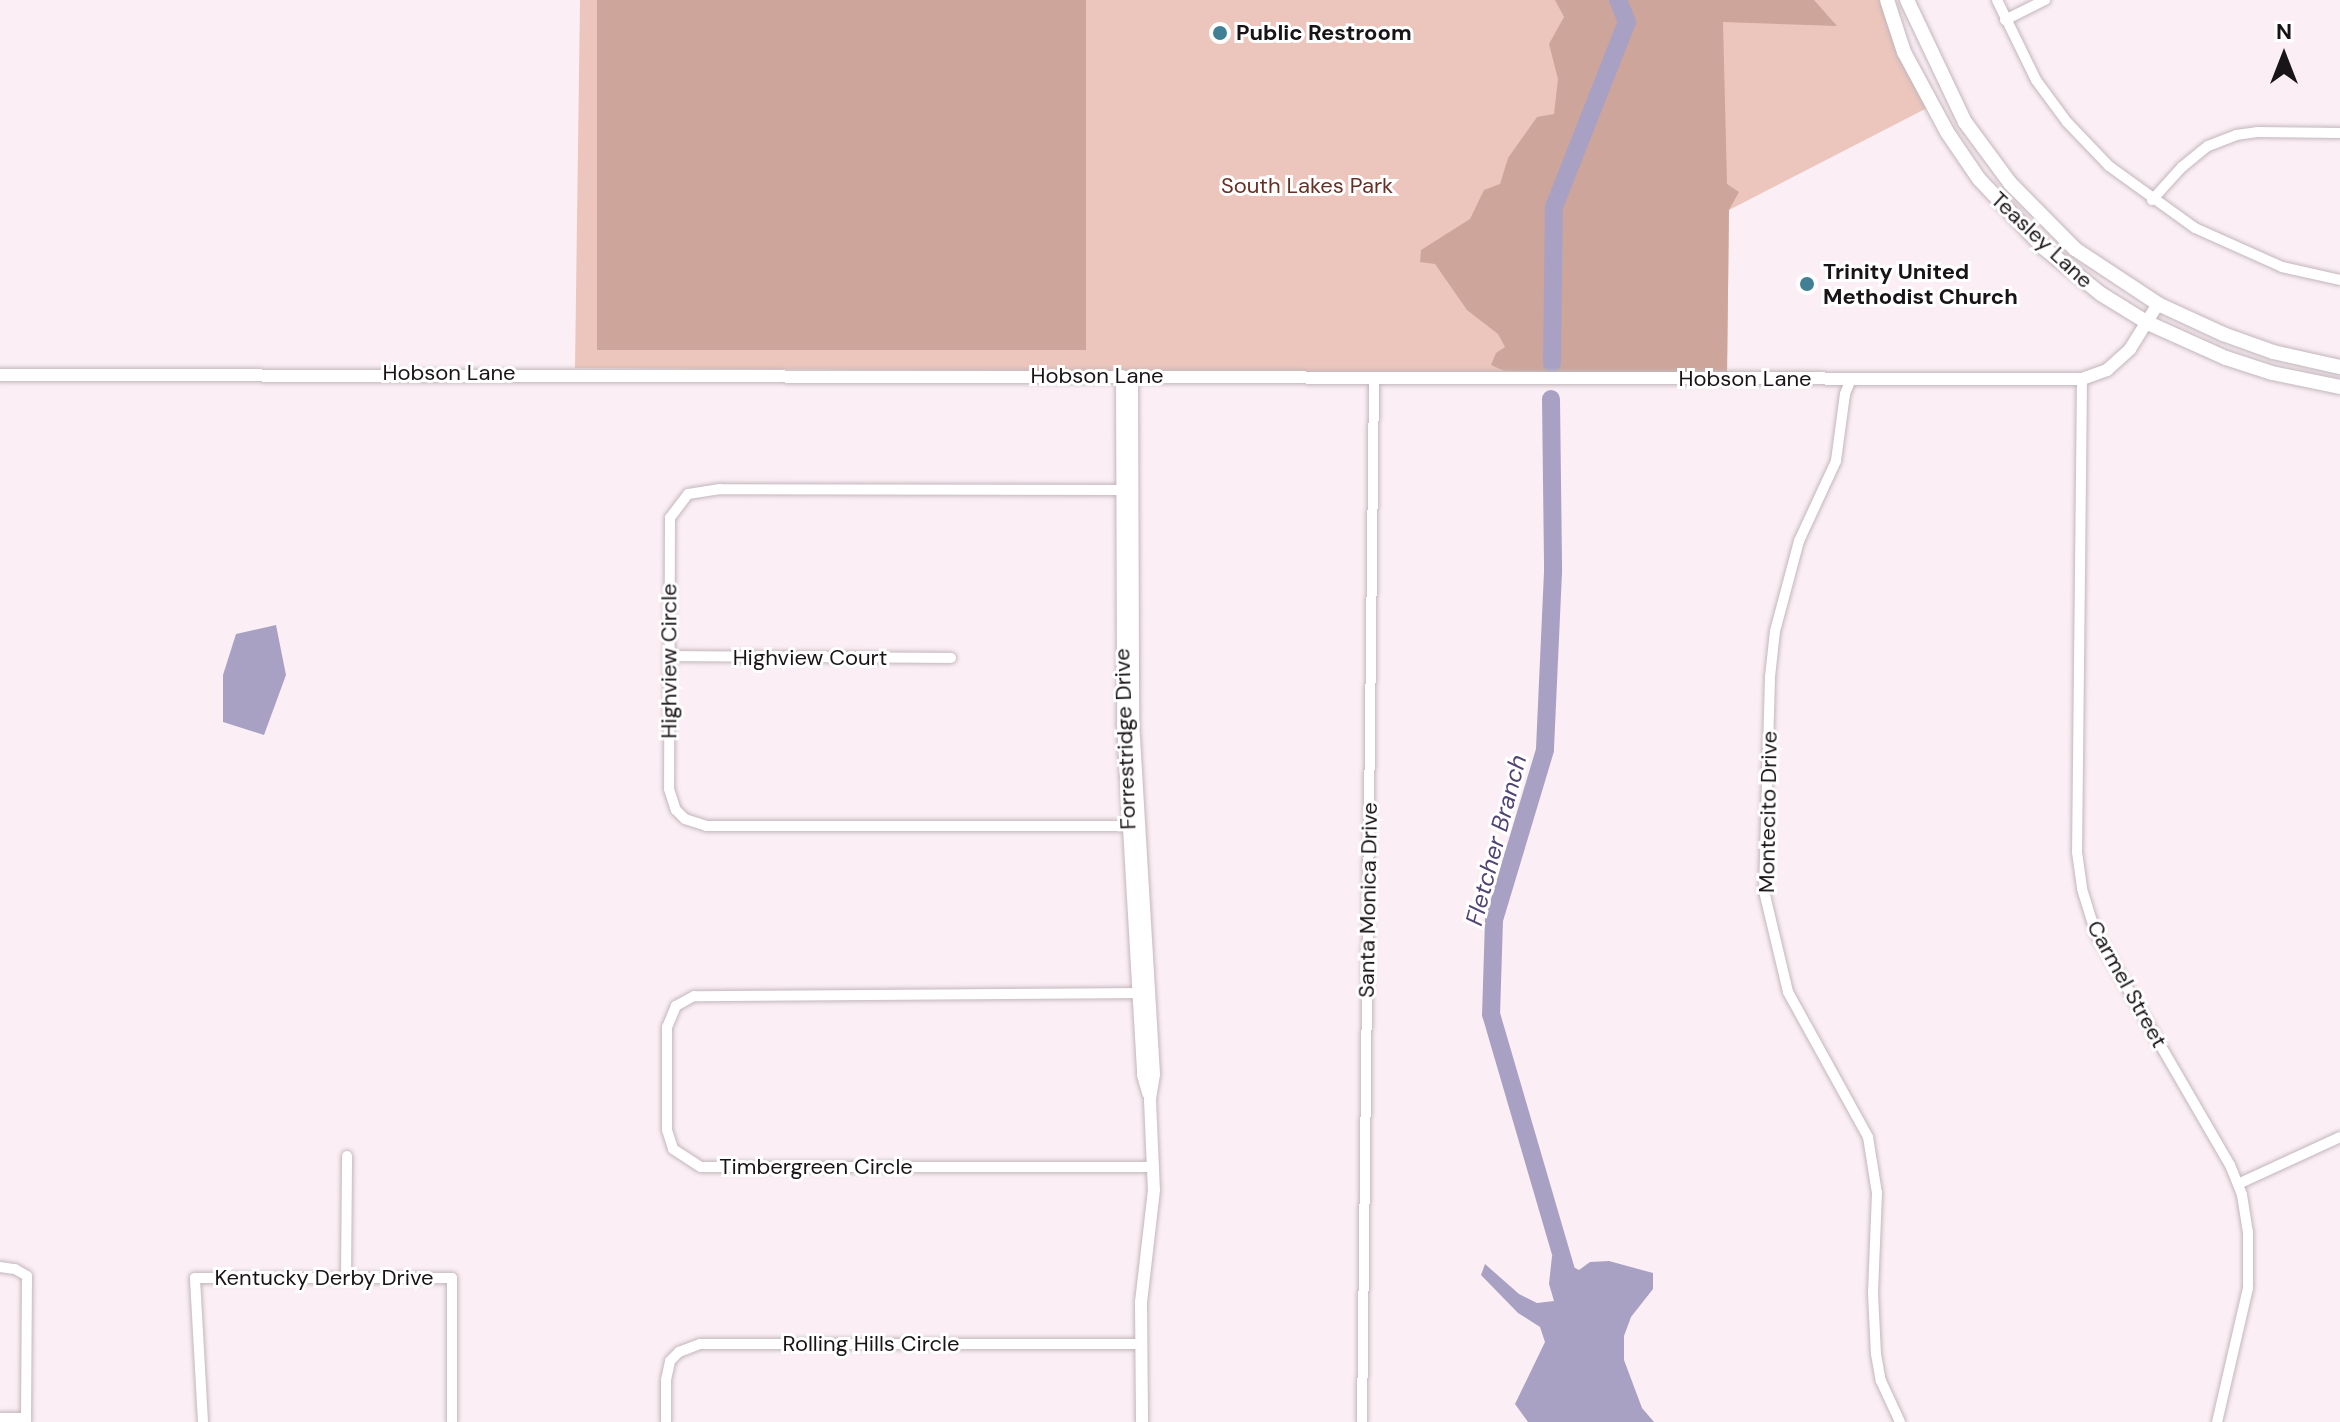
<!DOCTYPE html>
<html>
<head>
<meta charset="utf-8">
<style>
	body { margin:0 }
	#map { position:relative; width:2340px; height:1422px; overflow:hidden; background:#fbeff5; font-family:"DM Sans",sans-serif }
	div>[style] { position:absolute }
	.green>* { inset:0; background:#ecc6bc }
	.forest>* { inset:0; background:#cea59a; transform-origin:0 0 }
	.water>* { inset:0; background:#a9a1c4 }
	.river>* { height:18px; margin:-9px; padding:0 9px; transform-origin:9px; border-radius:9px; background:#a9a1c4 }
	.roads { filter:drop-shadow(0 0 2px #c2b6bc) drop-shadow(0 0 2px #c2b6bc) }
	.minor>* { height:10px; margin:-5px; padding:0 5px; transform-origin:5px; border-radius:5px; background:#fff }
	.tertiary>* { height:12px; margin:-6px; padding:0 6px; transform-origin:6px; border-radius:6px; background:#fff }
	.secondary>* { height:14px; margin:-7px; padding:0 7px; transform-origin:7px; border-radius:7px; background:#fff }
	.dots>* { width:22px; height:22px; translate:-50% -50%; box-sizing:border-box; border:4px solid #fff; border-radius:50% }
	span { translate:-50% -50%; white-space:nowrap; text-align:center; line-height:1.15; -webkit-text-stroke:6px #fff; paint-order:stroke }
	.poi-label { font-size:22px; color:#191417; font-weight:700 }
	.left { translate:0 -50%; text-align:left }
	.park-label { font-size:22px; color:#673024 }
	.street-label { font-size:22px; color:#191417 }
	.water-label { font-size:24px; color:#514374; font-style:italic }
	.north { position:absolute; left:2244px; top:16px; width:80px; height:80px; -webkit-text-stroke:6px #fff; paint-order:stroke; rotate:0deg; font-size:22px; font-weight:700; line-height:32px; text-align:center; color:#191417 }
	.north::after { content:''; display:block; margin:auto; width:28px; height:36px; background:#191417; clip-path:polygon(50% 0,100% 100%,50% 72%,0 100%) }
</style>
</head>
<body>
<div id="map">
	<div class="green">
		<div style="clip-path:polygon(580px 0,1887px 0,1931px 106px,1729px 210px,1727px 375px,575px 368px)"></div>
	</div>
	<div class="forest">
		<div style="left:597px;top:0;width:489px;height:350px"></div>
		<div style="clip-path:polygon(1555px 0,1814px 0,1837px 26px,1723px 22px,1727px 184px,1739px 192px,1729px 210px,1727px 375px,1504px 371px,1491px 365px,1496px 353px,1505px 347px,1498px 334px,1467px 310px,1435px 264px,1420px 262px,1421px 250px,1470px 219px,1484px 190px,1500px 184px,1508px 158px,1537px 117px,1554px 114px,1558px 79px,1549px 44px,1564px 17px)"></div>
	</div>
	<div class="water">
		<div style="clip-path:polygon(276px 625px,286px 675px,264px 735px,223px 722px,223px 675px,236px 634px)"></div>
		<div style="clip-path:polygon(1552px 1256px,1579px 1270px,1590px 1262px,1609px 1261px,1653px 1273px,1653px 1289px,1631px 1317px,1624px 1336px,1624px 1360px,1642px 1408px,1654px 1422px,1528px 1422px,1515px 1404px,1545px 1342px,1540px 1327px,1518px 1313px,1481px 1275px,1485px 1264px,1519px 1294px,1537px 1303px,1554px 1301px,1549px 1284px)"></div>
	</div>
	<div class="river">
		<div style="left:1552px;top:364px;width:157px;rotate:-89.3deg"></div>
		<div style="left:1554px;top:207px;width:199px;rotate:-68.5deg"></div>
		<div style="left:1627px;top:22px;width:24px;rotate:-112deg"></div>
		<div style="left:1551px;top:399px;width:173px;rotate:89.3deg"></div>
		<div style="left:1553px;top:572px;width:178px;rotate:92.6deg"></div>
		<div style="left:1545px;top:750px;width:177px;rotate:106.7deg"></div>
		<div style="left:1494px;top:920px;width:94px;rotate:91.8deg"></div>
		<div style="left:1491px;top:1014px;width:282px;rotate:73.7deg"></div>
	</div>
	<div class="roads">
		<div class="minor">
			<div style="left:1997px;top:0;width:89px;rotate:64deg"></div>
			<div style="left:2036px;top:80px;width:52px;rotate:53.6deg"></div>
			<div style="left:2067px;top:122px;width:61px;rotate:46.3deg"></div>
			<div style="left:2109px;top:166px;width:106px;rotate:35.8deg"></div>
			<div style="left:2195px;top:228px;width:95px;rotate:24.1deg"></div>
			<div style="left:2282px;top:267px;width:59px;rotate:12.6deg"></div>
			<div style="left:2005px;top:20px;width:45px;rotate:-26.6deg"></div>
			<div style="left:2152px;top:200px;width:45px;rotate:-47.7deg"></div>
			<div style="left:2182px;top:167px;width:33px;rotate:-39deg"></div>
			<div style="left:2208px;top:146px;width:30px;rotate:-21deg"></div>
			<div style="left:2236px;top:135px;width:21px;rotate:-8deg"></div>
			<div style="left:2257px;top:132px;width:83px;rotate:0.7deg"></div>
			<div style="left:1851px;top:379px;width:16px;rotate:112deg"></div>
			<div style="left:1845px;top:394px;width:68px;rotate:97.7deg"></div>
			<div style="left:1836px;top:461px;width:88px;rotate:114.8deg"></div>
			<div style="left:1799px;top:541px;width:93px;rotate:104.9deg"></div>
			<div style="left:1775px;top:631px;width:46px;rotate:96.2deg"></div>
			<div style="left:1770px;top:677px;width:214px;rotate:91.6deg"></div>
			<div style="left:1764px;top:891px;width:104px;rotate:76.6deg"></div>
			<div style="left:1788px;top:992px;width:166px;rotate:61.1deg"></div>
			<div style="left:1868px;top:1137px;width:57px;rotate:80.9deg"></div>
			<div style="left:1877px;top:1193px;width:100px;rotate:92.3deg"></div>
			<div style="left:1873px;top:1293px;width:61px;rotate:87.2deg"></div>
			<div style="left:1876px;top:1354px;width:27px;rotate:80deg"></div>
			<div style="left:1881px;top:1381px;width:45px;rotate:65.1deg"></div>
			<div style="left:2082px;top:379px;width:473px;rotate:90.6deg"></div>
			<div style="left:2077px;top:852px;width:37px;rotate:82deg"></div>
			<div style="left:2082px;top:889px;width:47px;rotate:72.7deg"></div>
			<div style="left:2096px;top:934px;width:267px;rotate:59.9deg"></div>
			<div style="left:2230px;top:1165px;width:32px;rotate:68deg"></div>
			<div style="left:2242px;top:1195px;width:37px;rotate:81deg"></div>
			<div style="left:2248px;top:1232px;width:56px;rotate:90deg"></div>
			<div style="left:2248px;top:1288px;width:138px;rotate:103deg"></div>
			<div style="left:1130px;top:490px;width:410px;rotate:-179.9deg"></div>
			<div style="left:720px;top:489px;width:32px;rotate:171deg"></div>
			<div style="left:688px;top:494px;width:30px;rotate:127deg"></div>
			<div style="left:670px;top:518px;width:271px;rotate:90.2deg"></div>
			<div style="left:669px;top:789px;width:22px;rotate:72deg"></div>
			<div style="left:676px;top:810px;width:13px;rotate:45deg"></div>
			<div style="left:685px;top:819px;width:22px;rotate:18deg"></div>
			<div style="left:706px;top:826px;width:430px"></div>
			<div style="left:669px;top:656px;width:282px;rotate:0.4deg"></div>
			<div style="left:1146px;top:993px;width:452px;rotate:179.6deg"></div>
			<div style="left:694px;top:996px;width:21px;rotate:151deg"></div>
			<div style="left:676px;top:1006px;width:23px;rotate:113deg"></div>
			<div style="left:667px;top:1027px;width:103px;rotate:90deg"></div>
			<div style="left:667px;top:1130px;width:20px;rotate:72deg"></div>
			<div style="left:673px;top:1149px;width:33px;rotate:33deg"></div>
			<div style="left:701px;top:1167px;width:453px"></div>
			<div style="left:2238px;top:1184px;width:112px;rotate:-24.7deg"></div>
			<div style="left:0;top:1267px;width:15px;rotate:8deg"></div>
			<div style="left:15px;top:1269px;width:14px;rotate:30deg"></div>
			<div style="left:27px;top:1276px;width:146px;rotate:90.4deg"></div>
			<div style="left:346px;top:1279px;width:123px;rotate:-89.5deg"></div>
			<div style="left:0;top:1418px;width:26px"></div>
			<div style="left:203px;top:1422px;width:144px;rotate:-93.2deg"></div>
			<div style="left:195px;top:1278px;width:257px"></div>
			<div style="left:452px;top:1278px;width:144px;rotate:90deg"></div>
			<div style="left:666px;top:1422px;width:42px;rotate:-90deg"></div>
			<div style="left:666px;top:1380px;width:19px;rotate:-78deg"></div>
			<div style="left:670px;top:1361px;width:13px;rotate:-45deg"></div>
			<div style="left:679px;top:1352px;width:22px;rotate:-21deg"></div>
			<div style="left:700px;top:1344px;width:439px"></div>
			<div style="left:1362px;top:1422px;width:1044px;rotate:-89.34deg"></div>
		</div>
		<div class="tertiary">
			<div style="left:0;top:375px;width:2082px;rotate:0.11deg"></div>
			<div style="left:2082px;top:379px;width:27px;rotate:-20deg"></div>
			<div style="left:2107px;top:370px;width:31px;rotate:-42deg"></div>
			<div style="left:2130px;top:349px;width:53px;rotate:-58.1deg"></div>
			<div style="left:1122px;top:376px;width:348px;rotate:89.8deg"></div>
			<div style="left:1123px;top:724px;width:352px;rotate:86.7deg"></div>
			<div style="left:1143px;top:1075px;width:19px;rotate:74deg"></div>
			<div style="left:1132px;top:376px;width:345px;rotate:89.8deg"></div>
			<div style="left:1133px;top:721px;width:354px;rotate:86.6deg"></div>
			<div style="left:1154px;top:1074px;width:26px;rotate:99deg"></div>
			<div style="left:1150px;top:1100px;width:90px;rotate:87.5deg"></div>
			<div style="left:1154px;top:1190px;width:113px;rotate:96.6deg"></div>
			<div style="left:1141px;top:1302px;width:120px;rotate:89.5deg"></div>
		</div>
		<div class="secondary">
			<div style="left:1887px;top:0;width:55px;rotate:71.9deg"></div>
			<div style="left:1904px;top:52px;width:91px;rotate:61.7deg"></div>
			<div style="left:1947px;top:132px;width:57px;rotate:55.8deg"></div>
			<div style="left:1979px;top:179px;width:95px;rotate:46.7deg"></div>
			<div style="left:2044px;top:248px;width:73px;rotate:38.9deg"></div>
			<div style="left:2101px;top:294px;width:55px;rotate:31.7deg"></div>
			<div style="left:2148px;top:323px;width:85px;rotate:24.2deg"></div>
			<div style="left:2226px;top:358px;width:48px;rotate:18.1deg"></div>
			<div style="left:2272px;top:373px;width:69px;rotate:11.6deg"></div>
			<div style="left:1907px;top:0;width:135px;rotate:64.6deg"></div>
			<div style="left:1965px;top:122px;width:76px;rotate:53.6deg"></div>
			<div style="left:2010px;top:183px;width:93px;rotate:45.4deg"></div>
			<div style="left:2075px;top:249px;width:100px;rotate:33.5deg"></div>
			<div style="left:2158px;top:304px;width:72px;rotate:24.8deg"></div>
			<div style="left:2223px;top:334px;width:53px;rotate:19.8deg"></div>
			<div style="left:2273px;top:352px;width:69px;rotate:12.6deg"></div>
		</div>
	</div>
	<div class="dots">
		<div style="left:1220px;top:33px;background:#417f94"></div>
		<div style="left:1807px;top:284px;background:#417f94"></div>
	</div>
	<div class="poi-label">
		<span class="left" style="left:1236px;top:33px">Public Restroom</span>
		<span class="left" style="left:1823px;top:284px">Trinity United<br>Methodist Church</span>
	</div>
	<div class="park-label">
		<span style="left:1307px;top:186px">South Lakes Park</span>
	</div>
	<div class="street-label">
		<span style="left:2042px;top:240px;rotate:43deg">Teasley Lane</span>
		<span style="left:449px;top:373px">Hobson Lane</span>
		<span style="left:1097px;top:376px">Hobson Lane</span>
		<span style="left:1745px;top:379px">Hobson Lane</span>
		<span style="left:810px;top:658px">Highview Court</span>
		<span style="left:669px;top:661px;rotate:-90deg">Highview Circle</span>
		<span style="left:1125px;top:739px;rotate:-92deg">Forrestridge Drive</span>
		<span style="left:1768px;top:812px;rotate:-89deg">Montecito Drive</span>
		<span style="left:1368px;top:900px;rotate:-89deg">Santa Monica Drive</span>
		<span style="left:2127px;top:984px;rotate:61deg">Carmel Street</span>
		<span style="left:816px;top:1167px">Timbergreen Circle</span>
		<span style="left:324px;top:1278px">Kentucky Derby Drive</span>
		<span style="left:871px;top:1344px">Rolling Hills Circle</span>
	</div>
	<div class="water-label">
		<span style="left:1496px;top:840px;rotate:-75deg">Fletcher Branch</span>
	</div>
	<div class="north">N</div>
</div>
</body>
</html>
